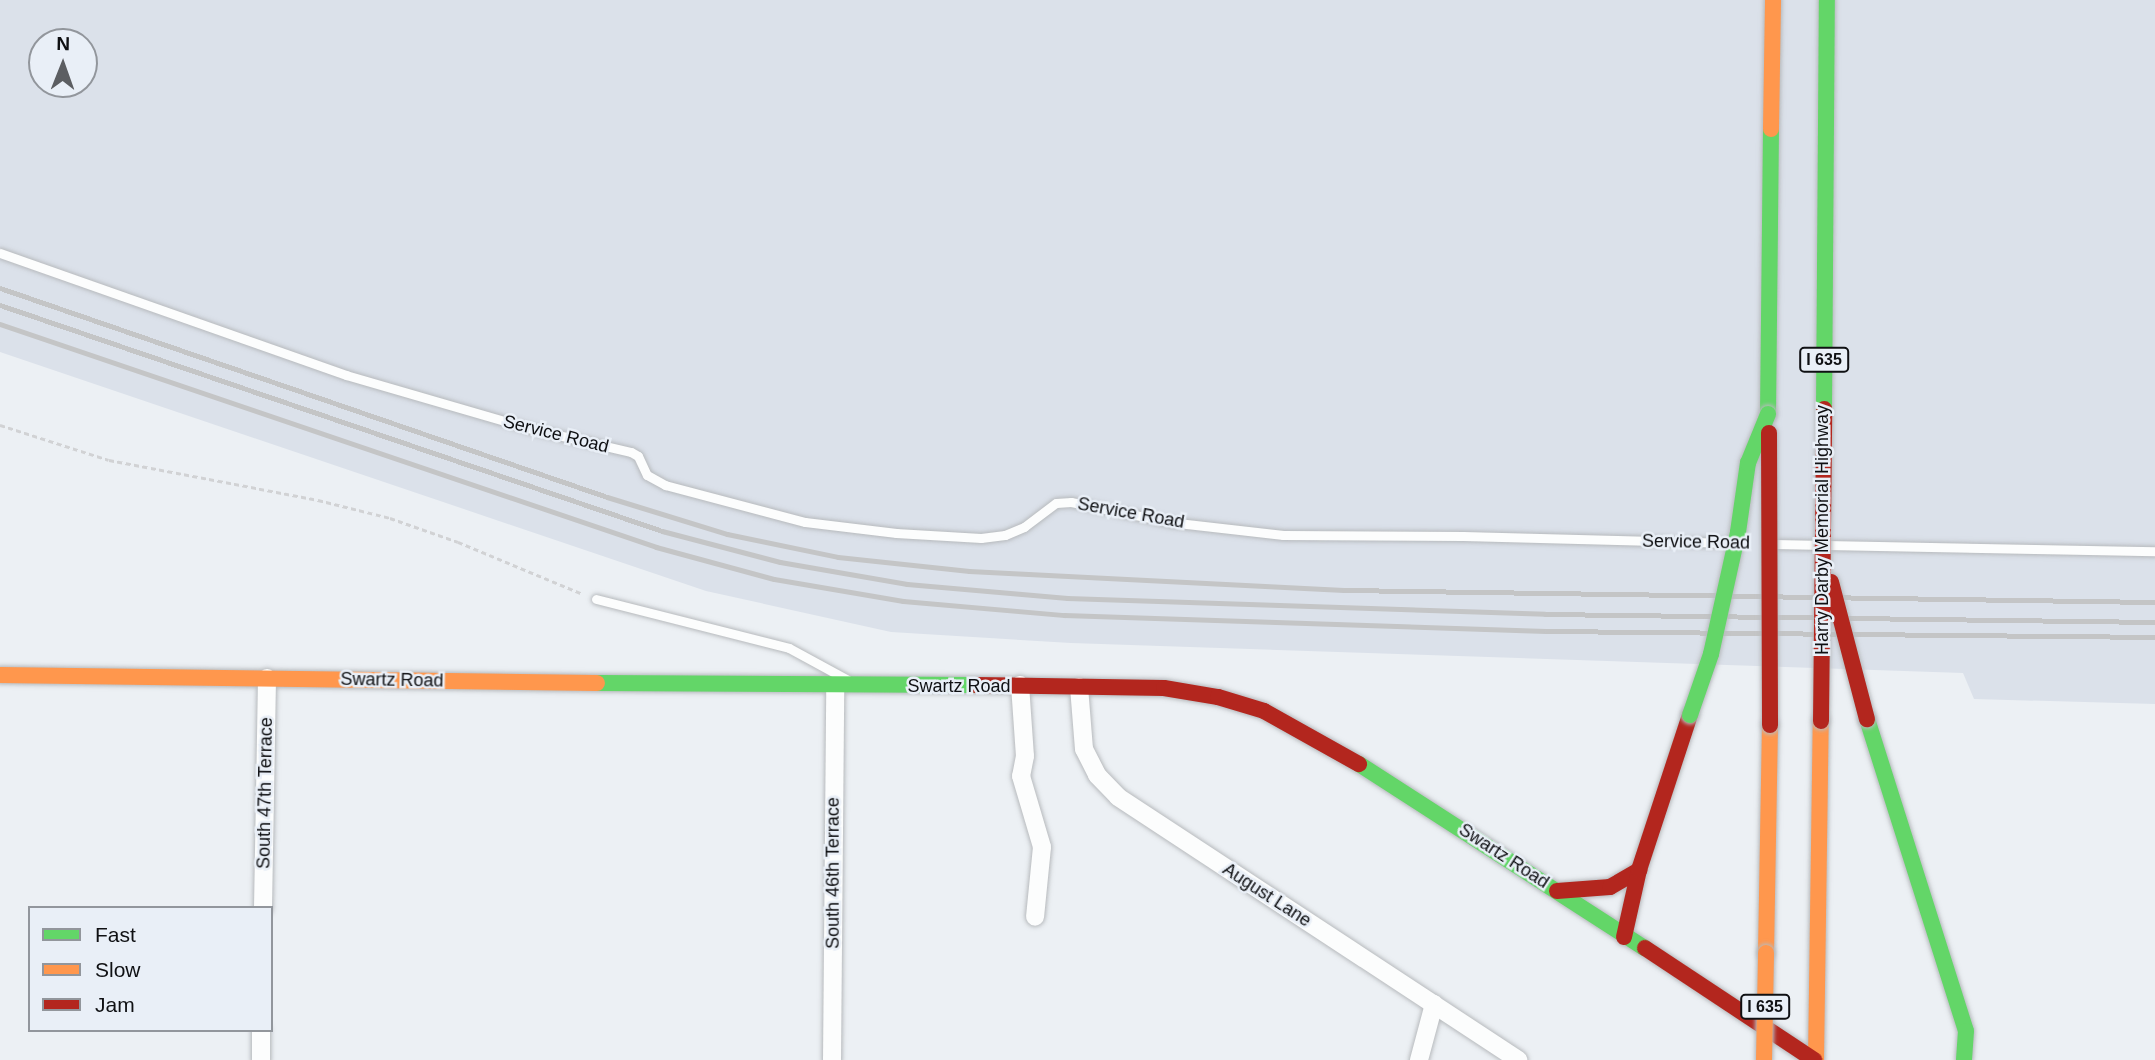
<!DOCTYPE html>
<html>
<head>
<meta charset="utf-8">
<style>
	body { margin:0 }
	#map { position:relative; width:2155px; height:1060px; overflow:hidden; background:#ecf0f4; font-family:Helvetica,sans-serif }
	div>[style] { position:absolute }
	.built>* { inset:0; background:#dbe1ea }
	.path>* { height:2.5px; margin-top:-1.25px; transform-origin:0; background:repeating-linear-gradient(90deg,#d1d2d4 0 5px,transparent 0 8.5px) }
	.roads { filter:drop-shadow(0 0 2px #b7babd) drop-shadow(0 0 2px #b7babd) }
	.lane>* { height:9px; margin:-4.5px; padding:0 4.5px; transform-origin:4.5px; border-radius:4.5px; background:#fcfdfd }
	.street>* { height:18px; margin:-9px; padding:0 9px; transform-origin:9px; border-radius:9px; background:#fcfdfd }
	.fast>* { height:16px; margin:-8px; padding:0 8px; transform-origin:8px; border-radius:8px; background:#63d668 }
	.slow>* { height:16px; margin:-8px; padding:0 8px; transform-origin:8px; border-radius:8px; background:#ff974d }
	.jam>* { height:16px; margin:-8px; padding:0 8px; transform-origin:8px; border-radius:8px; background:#b3261e }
	.rail>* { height:5px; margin:-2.5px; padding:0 2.5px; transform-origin:2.5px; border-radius:2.5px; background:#c4c5c6 }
	.bridges { filter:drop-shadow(0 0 2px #b7babd) drop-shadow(0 0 2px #b7babd) }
	.fast-bridge>* { height:16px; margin:-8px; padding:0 8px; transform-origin:8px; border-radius:8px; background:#63d668 }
	.slow-bridge>* { height:16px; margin:-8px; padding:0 8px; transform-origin:8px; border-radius:8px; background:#ff974d }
	.jam-bridge>* { height:16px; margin:-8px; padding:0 8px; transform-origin:8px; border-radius:8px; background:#b3261e }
	span { translate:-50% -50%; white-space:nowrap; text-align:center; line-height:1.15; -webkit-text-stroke:5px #e9eff7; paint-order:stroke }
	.shield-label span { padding:2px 5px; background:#e9eff7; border:2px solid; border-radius:5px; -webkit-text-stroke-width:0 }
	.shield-label { font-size:16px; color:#0f1013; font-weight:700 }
	.street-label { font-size:18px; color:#0f1013 }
	.legend { position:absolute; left:28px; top:906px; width:245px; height:126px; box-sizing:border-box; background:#e9eff7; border:2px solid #92969c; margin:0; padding:9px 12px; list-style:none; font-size:21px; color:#0f1013 }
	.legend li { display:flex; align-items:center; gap:14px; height:35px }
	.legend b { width:35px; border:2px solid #92969c }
	.north { position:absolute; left:28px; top:28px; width:70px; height:70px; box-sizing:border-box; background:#e9eff7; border:2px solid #92969c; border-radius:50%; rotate:1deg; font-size:19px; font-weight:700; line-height:28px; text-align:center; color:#0f1013 }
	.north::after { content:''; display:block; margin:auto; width:24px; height:32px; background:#5c5e62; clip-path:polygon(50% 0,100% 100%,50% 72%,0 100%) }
</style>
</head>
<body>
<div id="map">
	<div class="built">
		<div style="clip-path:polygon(evenodd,0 0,2155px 0,2155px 704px,1974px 699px,1963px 673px,1071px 643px,891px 632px,706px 591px,0 352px,0 0,42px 42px,84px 42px,84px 84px,42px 84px,42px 42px)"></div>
	</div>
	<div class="path">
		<div style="left:0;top:425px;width:114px;rotate:17.8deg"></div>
		<div style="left:109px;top:460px;width:213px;rotate:10.8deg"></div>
		<div style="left:318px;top:500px;width:74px;rotate:14deg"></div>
		<div style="left:390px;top:518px;width:72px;rotate:19.4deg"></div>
		<div style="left:458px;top:542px;width:135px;rotate:22.6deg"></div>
	</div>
	<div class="roads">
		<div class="lane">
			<div style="left:0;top:253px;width:367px;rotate:19.4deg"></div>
			<div style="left:346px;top:375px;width:190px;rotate:16.2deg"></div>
			<div style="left:528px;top:428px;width:106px;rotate:13.1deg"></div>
			<div style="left:631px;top:452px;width:8px;rotate:30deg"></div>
			<div style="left:638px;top:456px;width:21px;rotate:65deg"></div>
			<div style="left:647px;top:475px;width:21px;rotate:29deg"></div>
			<div style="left:665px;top:485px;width:145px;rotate:14.8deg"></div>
			<div style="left:805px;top:522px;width:92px;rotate:6.9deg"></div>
			<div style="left:896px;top:533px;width:85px;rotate:3.4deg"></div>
			<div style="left:981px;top:538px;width:24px;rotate:-7deg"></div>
			<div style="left:1005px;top:535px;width:21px;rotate:-23deg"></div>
			<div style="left:1024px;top:527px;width:40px;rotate:-37deg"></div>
			<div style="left:1056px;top:503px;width:15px;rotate:-4deg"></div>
			<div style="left:1071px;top:502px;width:100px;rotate:11.5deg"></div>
			<div style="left:1169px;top:522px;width:115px;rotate:6.5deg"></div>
			<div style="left:1283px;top:535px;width:180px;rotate:0.3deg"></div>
			<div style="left:1463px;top:536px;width:269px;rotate:1.5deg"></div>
			<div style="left:1774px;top:544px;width:381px;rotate:1.1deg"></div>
			<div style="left:596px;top:599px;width:199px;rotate:14.2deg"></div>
			<div style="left:789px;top:648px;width:67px;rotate:28.5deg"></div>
		</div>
		<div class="street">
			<div style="left:1020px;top:685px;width:71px;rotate:86deg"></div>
			<div style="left:1025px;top:756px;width:20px;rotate:101deg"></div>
			<div style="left:1021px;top:776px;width:74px;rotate:73.5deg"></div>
			<div style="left:1042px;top:847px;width:70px;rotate:95.7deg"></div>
			<div style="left:1079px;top:687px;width:62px;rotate:85.4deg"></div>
			<div style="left:1084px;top:749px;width:29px;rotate:63deg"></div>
			<div style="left:1097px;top:775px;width:30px;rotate:46deg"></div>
			<div style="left:1118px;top:797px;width:479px;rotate:33.3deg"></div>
			<div style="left:263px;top:908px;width:230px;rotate:-89deg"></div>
			<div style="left:261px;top:1060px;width:30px;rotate:-90deg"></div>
			<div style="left:832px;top:1060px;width:374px;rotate:-89.5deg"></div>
			<div style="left:1419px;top:1060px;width:58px;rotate:-75deg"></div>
		</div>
		<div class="fast">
			<div style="left:1768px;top:414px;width:285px;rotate:-89.4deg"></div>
			<div style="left:597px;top:683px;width:378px;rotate:0.3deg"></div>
			<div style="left:1867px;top:719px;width:327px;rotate:72.4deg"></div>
			<div style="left:1966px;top:1031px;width:29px;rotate:94deg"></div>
			<div style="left:1359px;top:764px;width:340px;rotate:32.8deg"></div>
		</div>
		<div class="slow">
			<div style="left:1771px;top:129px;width:129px;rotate:-89.1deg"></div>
			<div style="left:0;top:675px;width:597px;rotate:0.77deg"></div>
			<div style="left:1766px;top:953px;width:228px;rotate:-89deg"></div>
			<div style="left:1816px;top:1060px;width:339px;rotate:-89.2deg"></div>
		</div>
		<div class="jam">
			<div style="left:975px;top:685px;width:189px;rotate:0.9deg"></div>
			<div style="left:1164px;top:688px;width:55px;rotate:9.5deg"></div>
			<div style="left:1218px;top:697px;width:48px;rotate:16.9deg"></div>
			<div style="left:1264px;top:711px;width:109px;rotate:29.2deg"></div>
			<div style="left:1557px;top:891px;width:53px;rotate:-4.3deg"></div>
			<div style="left:1610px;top:887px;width:34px;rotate:-30deg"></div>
			<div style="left:1624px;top:937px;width:69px;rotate:-77.4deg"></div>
			<div style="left:1639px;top:870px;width:163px;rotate:-71.8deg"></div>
			<div style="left:1645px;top:948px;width:203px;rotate:33.5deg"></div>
		</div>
	</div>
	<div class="rail">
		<div style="left:0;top:288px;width:642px;rotate:19deg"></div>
		<div style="left:607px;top:497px;width:126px;rotate:17.1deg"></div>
		<div style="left:727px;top:534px;width:113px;rotate:11.7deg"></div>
		<div style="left:838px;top:557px;width:132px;rotate:6.1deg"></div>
		<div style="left:969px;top:571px;width:375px;rotate:2.9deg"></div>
		<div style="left:1344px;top:590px;width:811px;rotate:0.85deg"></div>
		<div style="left:0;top:305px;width:700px;rotate:18.85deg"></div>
		<div style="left:662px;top:531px;width:122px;rotate:14.7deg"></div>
		<div style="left:780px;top:562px;width:129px;rotate:9.8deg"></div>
		<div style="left:907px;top:584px;width:161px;rotate:5deg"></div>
		<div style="left:1067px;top:598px;width:478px;rotate:1.9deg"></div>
		<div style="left:1545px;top:614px;width:610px;rotate:0.75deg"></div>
		<div style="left:0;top:324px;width:693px;rotate:18.77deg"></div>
		<div style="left:656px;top:547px;width:122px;rotate:15.2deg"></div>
		<div style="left:774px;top:579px;width:131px;rotate:9.7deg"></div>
		<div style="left:903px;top:601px;width:162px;rotate:5deg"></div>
		<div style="left:1064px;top:615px;width:482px;rotate:1.9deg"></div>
		<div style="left:1546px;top:631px;width:609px;rotate:0.56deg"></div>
	</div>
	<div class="bridges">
		<div class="fast-bridge">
			<div style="left:1824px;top:409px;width:409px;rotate:-89.6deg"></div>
			<div style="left:1690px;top:715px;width:65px;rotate:-71deg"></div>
			<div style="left:1711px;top:654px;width:125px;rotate:-77.5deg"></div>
			<div style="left:1738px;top:532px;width:70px;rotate:-81.8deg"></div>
			<div style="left:1748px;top:463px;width:53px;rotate:-67.8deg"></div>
		</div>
		<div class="slow-bridge">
			<div style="left:1764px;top:1060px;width:107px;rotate:-88.9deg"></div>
		</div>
		<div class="jam-bridge">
			<div style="left:1769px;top:433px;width:292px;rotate:89.8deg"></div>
			<div style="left:1831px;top:582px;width:142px;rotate:75.3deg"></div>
			<div style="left:1821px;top:721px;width:312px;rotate:-89.4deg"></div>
		</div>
	</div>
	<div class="shield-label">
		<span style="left:1824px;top:360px">I 635</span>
		<span style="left:1765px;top:1007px">I 635</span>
	</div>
	<div class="street-label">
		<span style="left:556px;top:434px;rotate:14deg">Service Road</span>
		<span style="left:1131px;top:513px;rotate:10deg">Service Road</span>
		<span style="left:1822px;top:530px;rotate:-90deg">Harry Darby Memorial Highway</span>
		<span style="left:1696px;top:542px;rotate:1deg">Service Road</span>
		<span style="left:392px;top:680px;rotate:1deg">Swartz Road</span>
		<span style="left:959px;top:686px">Swartz Road</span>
		<span style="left:265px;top:793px;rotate:-89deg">South 47th Terrace</span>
		<span style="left:1504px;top:856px;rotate:33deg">Swartz Road</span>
		<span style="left:833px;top:873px;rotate:-90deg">South 46th Terrace</span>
		<span style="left:1267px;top:895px;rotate:33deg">August Lane</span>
	</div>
	<ul class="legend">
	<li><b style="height:9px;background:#63d668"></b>Fast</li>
	<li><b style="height:9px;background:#ff974d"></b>Slow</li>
	<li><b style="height:9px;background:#b3261e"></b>Jam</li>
	</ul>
	<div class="north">N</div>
</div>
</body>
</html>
